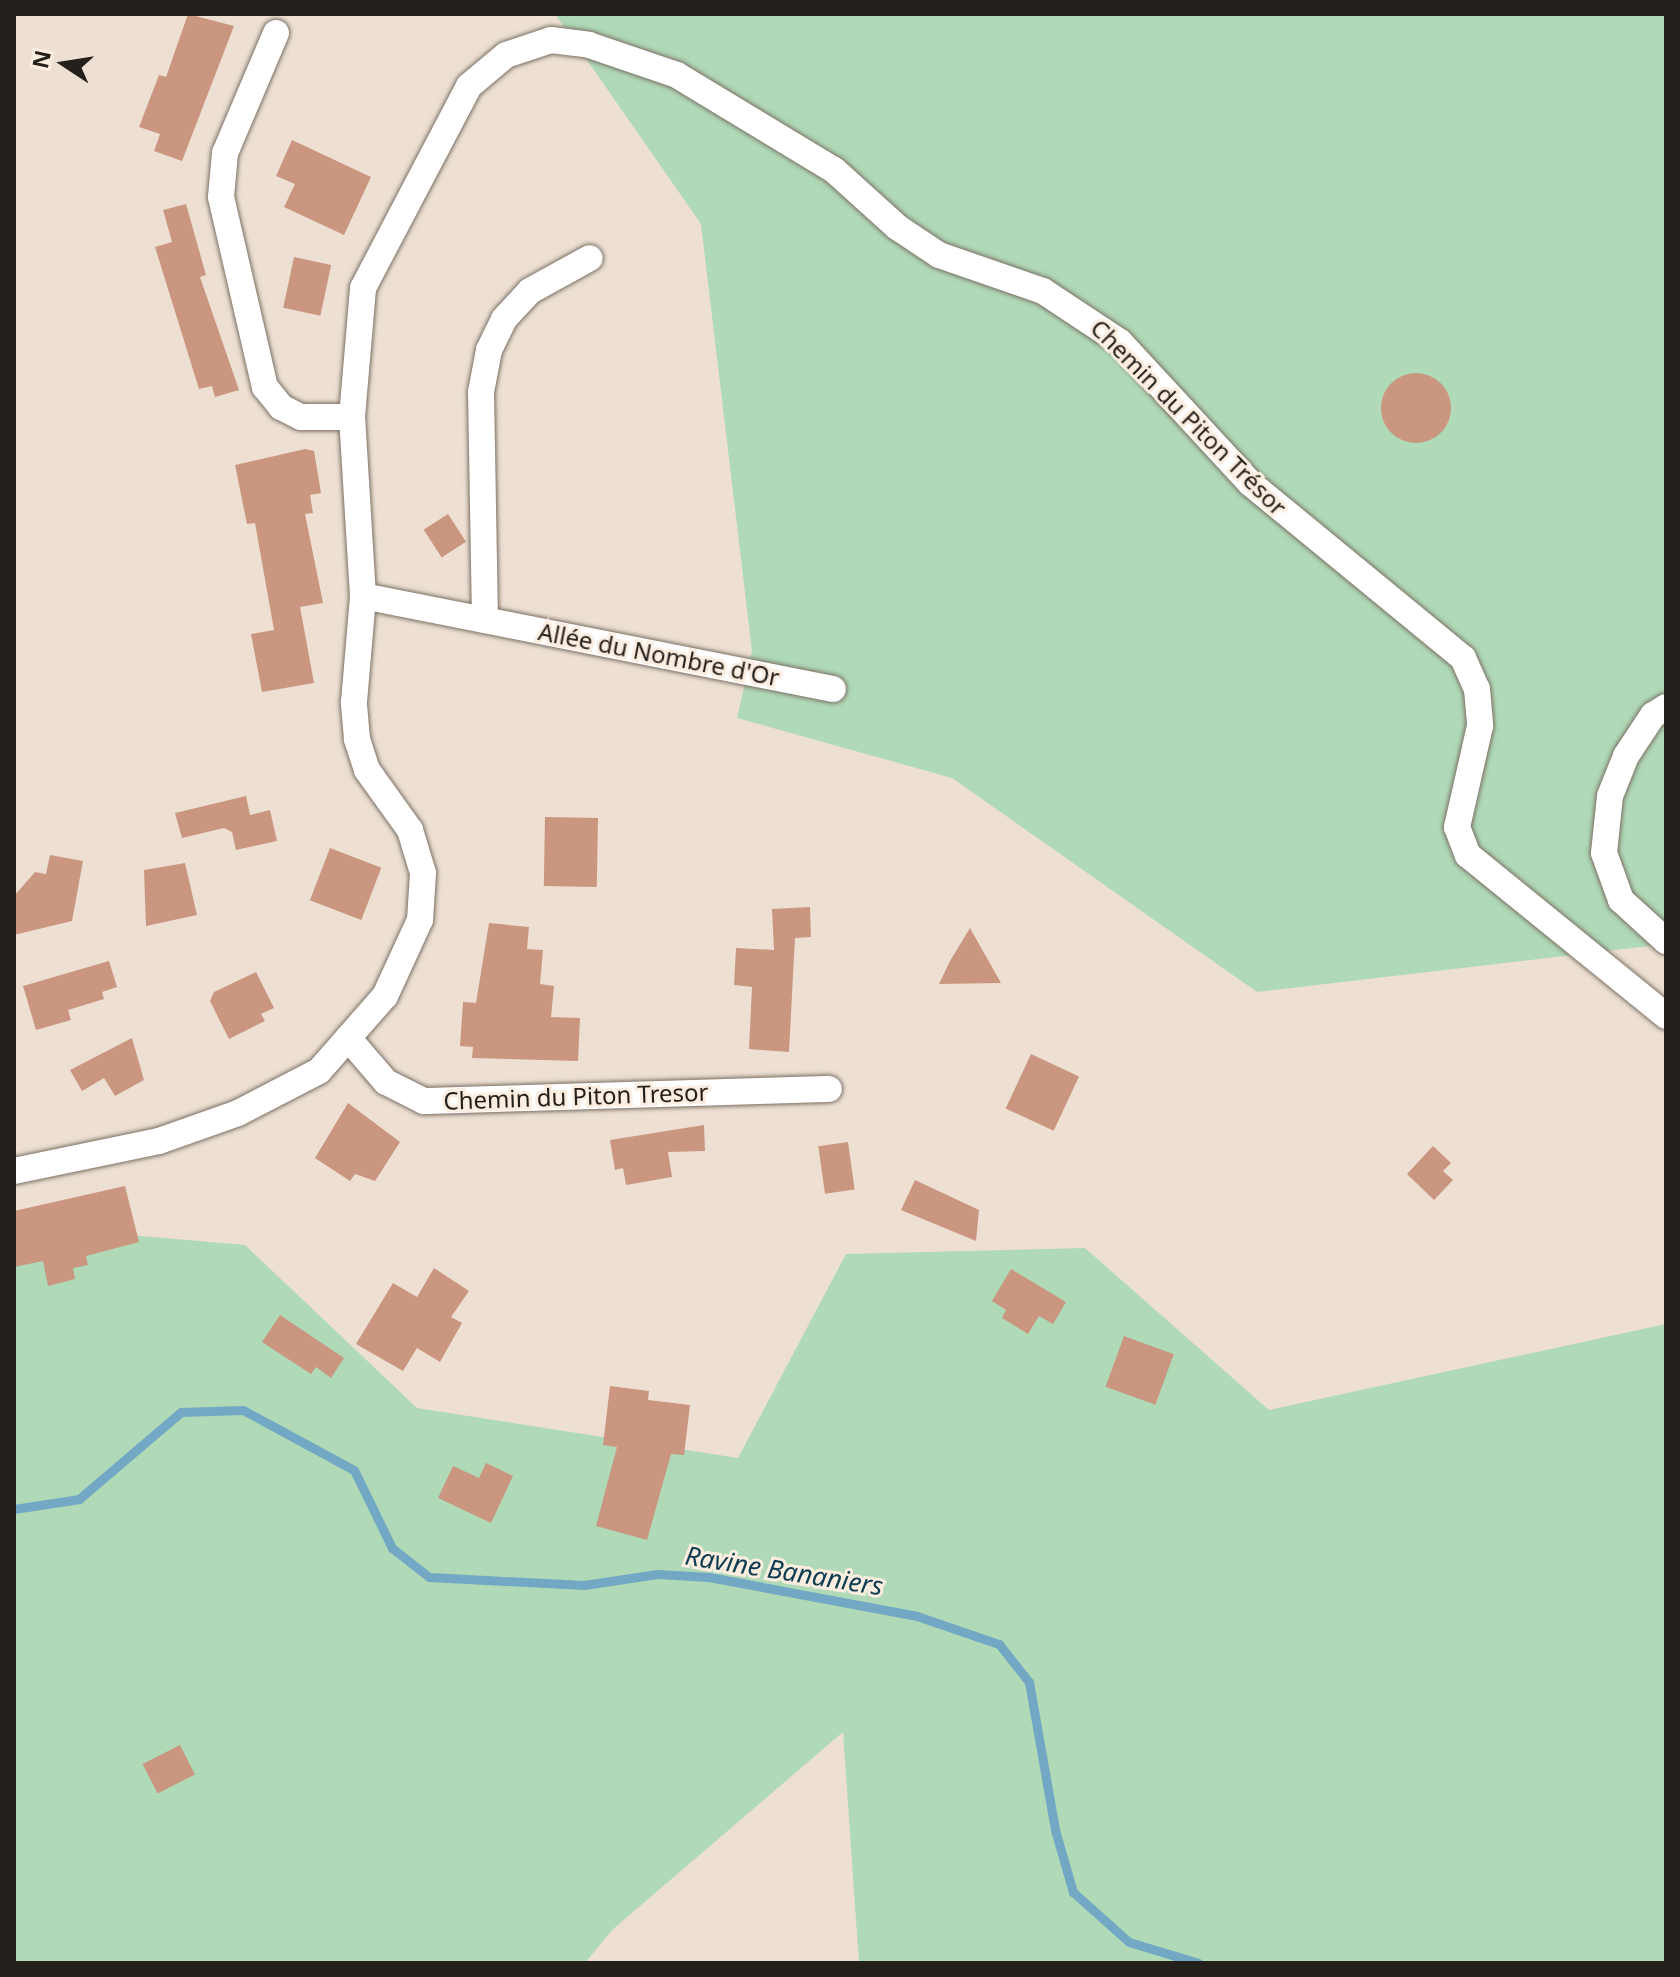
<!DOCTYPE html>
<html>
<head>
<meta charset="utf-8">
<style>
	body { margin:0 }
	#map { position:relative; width:1680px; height:1977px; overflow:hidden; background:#ede0d3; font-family:"Noto Sans",sans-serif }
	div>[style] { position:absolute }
	.green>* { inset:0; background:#afd9b7 }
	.stream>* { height:9px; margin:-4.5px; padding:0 4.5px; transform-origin:4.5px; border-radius:4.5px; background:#72a8c4 }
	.building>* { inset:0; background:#ca9680; transform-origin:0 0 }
	.round { border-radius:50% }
	.roads { filter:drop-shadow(0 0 2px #7c7064) drop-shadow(0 0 2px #7c7064) }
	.street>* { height:26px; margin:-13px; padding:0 13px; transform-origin:13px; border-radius:13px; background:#fff }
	span { translate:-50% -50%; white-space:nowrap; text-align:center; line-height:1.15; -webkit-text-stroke:6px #fbede0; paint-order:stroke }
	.street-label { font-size:24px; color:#231f1a }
	.water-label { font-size:26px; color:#0e3c51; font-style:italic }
	.frame { position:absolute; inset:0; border:16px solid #231f1a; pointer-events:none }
	.north { position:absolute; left:24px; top:24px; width:80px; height:80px; -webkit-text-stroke:6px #fbede0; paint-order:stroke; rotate:282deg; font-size:22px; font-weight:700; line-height:32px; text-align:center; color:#231f1a }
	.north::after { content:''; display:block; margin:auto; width:28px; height:36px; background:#231f1a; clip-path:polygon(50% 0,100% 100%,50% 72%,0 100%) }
</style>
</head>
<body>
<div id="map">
	<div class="green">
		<div style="clip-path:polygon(555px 14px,1666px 14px,1666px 944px,1257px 992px,952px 778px,737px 718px,752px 651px,701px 224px)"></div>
		<div style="clip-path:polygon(14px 1225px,245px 1245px,417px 1408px,738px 1458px,846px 1254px,1085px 1248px,1269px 1410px,1666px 1324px,1666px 1963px,859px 1963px,843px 1732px,612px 1930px,585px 1963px,14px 1963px)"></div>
	</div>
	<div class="stream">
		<div style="left:14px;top:1509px;width:66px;rotate:-8.7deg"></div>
		<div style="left:79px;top:1499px;width:134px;rotate:-40.5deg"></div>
		<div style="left:181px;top:1412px;width:62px;rotate:-1.8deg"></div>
		<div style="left:243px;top:1410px;width:126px;rotate:28.4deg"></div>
		<div style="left:354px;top:1470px;width:87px;rotate:64deg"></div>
		<div style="left:392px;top:1548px;width:47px;rotate:38.1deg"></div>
		<div style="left:429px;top:1577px;width:155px;rotate:3deg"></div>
		<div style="left:584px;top:1585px;width:74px;rotate:-8.6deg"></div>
		<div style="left:657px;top:1574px;width:52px;rotate:3.3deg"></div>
		<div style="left:709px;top:1577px;width:212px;rotate:10.6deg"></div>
		<div style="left:917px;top:1616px;width:87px;rotate:18.9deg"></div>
		<div style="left:999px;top:1644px;width:48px;rotate:51.7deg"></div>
		<div style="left:1029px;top:1682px;width:150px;rotate:80deg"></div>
		<div style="left:1055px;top:1830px;width:65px;rotate:73.8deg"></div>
		<div style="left:1073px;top:1892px;width:75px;rotate:41.8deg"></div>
		<div style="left:1129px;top:1942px;width:72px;rotate:16.9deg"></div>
	</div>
	<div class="building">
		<div style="clip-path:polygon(188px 14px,234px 26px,182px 161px,154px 151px,160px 134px,139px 127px,159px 75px,166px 77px)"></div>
		<div style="clip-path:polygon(292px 140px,371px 177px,344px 235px,284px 207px,295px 184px,276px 176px)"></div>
		<div style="clip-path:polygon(186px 204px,206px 275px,200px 277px,239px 390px,215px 397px,212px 386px,199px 389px,155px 247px,172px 242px,163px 210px)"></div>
		<div style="left:294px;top:257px;width:38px;height:52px;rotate:12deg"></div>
		<div class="round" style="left:1381px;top:373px;width:70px;height:70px"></div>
		<div style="clip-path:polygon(305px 449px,314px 451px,321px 493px,310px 495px,313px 513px,305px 514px,323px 603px,300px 607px,314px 683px,262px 692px,251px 634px,274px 630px,255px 523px,247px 524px,235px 465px)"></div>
		<div style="left:448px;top:514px;width:33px;height:29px;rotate:57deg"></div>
		<div style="clip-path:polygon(246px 796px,250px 815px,270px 810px,277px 841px,236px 850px,232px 832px,224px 828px,182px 838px,175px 813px)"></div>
		<div style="left:545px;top:817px;width:53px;height:69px;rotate:1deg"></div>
		<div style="left:330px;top:848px;width:55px;height:56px;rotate:21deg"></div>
		<div style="clip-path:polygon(50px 855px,83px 861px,72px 921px,14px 935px,14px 896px,35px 872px,46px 874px)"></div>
		<div style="clip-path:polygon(185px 863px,197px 915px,146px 926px,144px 870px)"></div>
		<div style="clip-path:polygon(810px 907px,811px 937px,795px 938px,789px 1052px,749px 1049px,752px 987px,734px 985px,736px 948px,774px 950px,772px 909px)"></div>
		<div style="clip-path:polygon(489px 923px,529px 927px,527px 949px,543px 950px,540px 984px,554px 986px,551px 1017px,580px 1018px,578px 1061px,472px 1058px,473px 1047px,460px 1046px,463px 1002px,476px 1003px)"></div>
		<div style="clip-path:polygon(970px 928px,1001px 983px,939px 984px,950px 961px)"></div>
		<div style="clip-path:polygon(109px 961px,117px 987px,102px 992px,104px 999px,68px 1010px,71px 1020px,36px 1030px,23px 986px)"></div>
		<div style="clip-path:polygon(256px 972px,274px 1008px,261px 1014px,265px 1021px,229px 1039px,210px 1001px,214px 992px)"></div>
		<div style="clip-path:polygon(132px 1038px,144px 1080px,115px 1096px,104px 1078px,82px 1091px,70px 1070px)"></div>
		<div style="left:1031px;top:1054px;width:53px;height:60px;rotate:25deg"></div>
		<div style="clip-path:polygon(348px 1103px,400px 1142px,375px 1181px,355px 1174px,350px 1181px,315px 1158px)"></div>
		<div style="clip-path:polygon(704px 1125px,705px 1151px,668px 1152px,672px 1177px,626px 1185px,623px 1168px,615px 1170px,610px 1140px)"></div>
		<div style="left:848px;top:1142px;width:48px;height:30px;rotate:82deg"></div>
		<div style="clip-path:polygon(1433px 1146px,1451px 1163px,1443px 1171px,1453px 1180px,1434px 1200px,1407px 1174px)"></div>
		<div style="clip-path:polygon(915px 1180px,979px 1210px,976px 1241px,901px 1210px)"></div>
		<div style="clip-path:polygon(125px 1186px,139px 1242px,86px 1256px,88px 1265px,73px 1268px,75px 1279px,48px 1286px,43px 1261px,14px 1267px,14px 1211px)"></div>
		<div style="clip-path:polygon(434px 1268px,469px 1291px,451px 1317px,462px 1323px,440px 1362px,417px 1348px,403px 1371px,356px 1344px,393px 1283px,417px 1297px)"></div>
		<div style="clip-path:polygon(1011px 1269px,1066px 1302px,1053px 1324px,1039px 1316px,1028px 1334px,1002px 1318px,1006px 1310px,992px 1301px)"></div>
		<div style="clip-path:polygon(280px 1315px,344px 1358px,331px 1378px,316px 1367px,311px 1374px,262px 1342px)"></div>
		<div style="left:1124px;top:1336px;width:53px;height:54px;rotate:20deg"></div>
		<div style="clip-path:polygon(610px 1386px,649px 1391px,648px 1400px,690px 1405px,684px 1455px,671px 1454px,647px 1540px,596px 1526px,617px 1447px,603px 1445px)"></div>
		<div style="clip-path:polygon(486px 1463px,513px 1476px,491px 1523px,438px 1498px,453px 1466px,479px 1478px)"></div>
		<div style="left:180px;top:1745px;width:33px;height:42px;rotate:63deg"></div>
	</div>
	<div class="roads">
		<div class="street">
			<div style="left:276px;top:33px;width:130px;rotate:113deg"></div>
			<div style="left:225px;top:153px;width:44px;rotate:95.2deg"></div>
			<div style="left:221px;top:197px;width:195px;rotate:77deg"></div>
			<div style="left:265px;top:387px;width:26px;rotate:51deg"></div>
			<div style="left:281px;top:407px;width:22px;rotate:27deg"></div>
			<div style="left:301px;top:417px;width:51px"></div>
			<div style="left:363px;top:596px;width:479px;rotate:11.2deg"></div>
			<div style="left:485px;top:620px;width:228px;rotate:-91deg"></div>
			<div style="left:481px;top:392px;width:43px;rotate:-79.2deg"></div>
			<div style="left:489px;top:350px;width:34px;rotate:-64deg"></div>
			<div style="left:504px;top:319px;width:38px;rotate:-47deg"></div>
			<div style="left:530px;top:291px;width:68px;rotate:-28.8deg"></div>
			<div style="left:1666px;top:707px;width:15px;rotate:148deg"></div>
			<div style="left:1653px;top:715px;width:49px;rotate:123.4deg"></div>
			<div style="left:1626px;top:756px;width:43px;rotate:111.8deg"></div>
			<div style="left:1610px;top:796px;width:57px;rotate:96deg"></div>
			<div style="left:1604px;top:853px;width:50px;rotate:70.1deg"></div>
			<div style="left:1621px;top:900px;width:61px;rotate:42.3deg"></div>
			<div style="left:348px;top:1038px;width:58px;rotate:49.2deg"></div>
			<div style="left:386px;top:1082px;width:42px;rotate:26.6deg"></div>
			<div style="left:424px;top:1101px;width:405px;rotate:-1.7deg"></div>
			<div style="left:14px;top:1171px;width:148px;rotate:-11.7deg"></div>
			<div style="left:159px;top:1141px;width:84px;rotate:-19.5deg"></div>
			<div style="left:238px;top:1113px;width:91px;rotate:-27.4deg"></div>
			<div style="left:319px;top:1071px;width:100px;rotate:-48.7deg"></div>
			<div style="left:385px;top:996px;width:84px;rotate:-65.3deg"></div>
			<div style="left:420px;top:920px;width:47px;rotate:-86.3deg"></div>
			<div style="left:423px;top:873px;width:45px;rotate:-106.8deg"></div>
			<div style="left:410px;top:830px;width:74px;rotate:-125.6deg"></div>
			<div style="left:367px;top:770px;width:33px;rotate:-108deg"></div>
			<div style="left:357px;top:739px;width:37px;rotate:-95deg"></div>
			<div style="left:354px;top:702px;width:106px;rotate:-85.1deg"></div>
			<div style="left:363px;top:596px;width:179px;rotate:-93.5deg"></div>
			<div style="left:352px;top:417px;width:129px;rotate:-85.1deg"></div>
			<div style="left:363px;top:288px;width:228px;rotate:-62.3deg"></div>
			<div style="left:469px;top:86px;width:48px;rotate:-40deg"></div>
			<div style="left:506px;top:55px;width:47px;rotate:-18.4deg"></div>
			<div style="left:551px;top:40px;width:38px;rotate:7deg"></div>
			<div style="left:589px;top:45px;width:93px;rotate:18.8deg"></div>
			<div style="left:677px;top:75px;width:184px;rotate:31.2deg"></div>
			<div style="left:834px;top:170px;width:85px;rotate:42.1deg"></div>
			<div style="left:897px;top:227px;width:50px;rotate:33.7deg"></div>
			<div style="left:939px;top:255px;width:110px;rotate:19.1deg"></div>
			<div style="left:1043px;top:291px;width:92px;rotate:33.5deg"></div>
			<div style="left:1120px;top:342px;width:192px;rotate:47.3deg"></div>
			<div style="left:1250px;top:483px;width:276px;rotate:39.4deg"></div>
			<div style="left:1463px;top:658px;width:34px;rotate:66deg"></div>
			<div style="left:1477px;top:689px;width:37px;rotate:85deg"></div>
			<div style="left:1480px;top:726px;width:104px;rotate:102.8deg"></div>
			<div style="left:1457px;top:827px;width:30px;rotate:69deg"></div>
			<div style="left:1468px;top:855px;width:255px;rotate:39.1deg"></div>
		</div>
	</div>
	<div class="street-label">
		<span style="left:1189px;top:417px;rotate:45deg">Chemin du Piton Trésor</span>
		<span style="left:659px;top:654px;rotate:11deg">Allée du Nombre d'Or</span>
		<span style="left:576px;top:1096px;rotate:-2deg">Chemin du Piton Tresor</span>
	</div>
	<div class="water-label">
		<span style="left:784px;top:1571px;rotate:9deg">Ravine Bananiers</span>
	</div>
	<div class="frame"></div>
	<div class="north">N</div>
</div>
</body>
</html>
